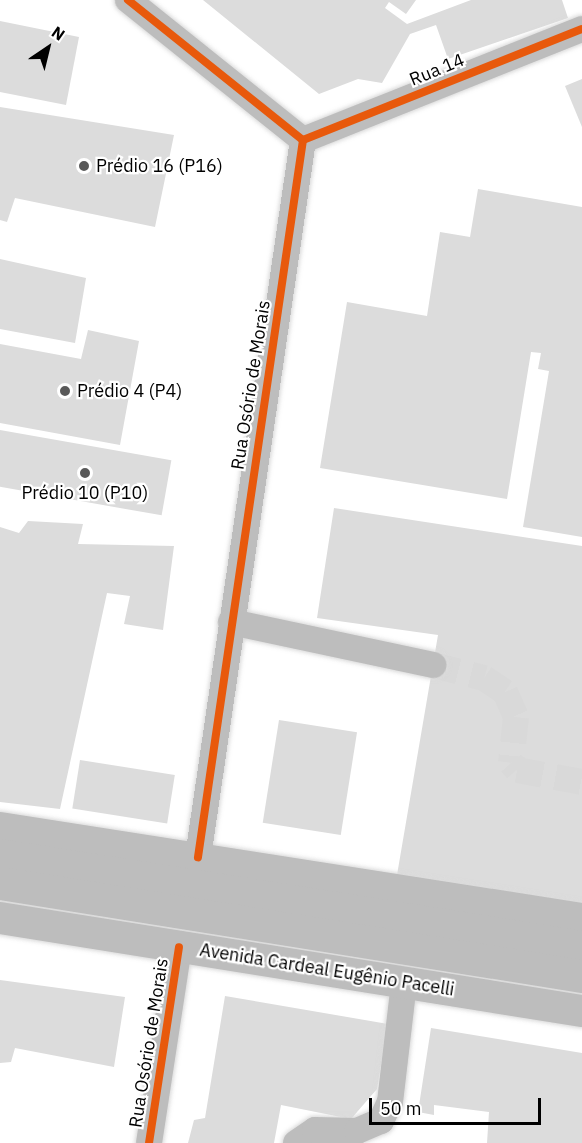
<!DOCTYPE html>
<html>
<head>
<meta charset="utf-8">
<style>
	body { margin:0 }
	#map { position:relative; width:582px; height:1143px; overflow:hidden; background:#fff; font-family:"IBM Plex Sans",sans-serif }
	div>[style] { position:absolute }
	.building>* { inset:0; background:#dcdcdc; transform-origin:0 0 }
	.minor-tunnel>* { height:26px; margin-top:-13px; transform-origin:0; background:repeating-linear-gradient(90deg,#d9d9d9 0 26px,transparent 0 39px) }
	.roads { filter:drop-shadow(0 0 2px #dbdbdb) drop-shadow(0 0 2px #dbdbdb) }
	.minor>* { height:26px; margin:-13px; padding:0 13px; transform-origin:13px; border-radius:13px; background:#bdbdbd }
	.major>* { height:32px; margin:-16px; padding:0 16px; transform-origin:16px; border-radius:16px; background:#bdbdbd }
	.highway>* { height:33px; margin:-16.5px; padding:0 16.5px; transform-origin:16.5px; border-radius:16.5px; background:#bdbdbd }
	.cycleway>* { height:8px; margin:-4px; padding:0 4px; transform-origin:4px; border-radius:4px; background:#e8590c }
	.dots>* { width:16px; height:16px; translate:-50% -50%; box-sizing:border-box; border:3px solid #fff; border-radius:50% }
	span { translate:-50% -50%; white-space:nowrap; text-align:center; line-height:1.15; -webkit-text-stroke:4.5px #fff; paint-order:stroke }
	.street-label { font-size:18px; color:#000 }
	.poi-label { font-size:18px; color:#000 }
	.left { translate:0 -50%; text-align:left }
	.north { position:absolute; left:18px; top:18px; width:60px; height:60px; -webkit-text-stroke:4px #fff; paint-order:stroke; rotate:35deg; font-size:16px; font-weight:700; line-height:24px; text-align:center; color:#000 }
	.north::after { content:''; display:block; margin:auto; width:21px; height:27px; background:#000; clip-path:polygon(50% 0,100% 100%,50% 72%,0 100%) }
	.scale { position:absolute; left:369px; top:1098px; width:172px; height:27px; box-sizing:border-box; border:3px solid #000; border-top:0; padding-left:8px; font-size:18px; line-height:21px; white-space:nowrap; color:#000; -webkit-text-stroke:4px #fff; paint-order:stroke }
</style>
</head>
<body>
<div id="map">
	<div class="building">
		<div style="clip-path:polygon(203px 0,416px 0,406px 14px,389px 2px,385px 8px,407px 24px,471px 0,562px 0,568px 18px,448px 59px,436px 25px,410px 34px,382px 83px,358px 79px,319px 94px)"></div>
		<div style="clip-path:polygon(0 21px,79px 37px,66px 105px,0 92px)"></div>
		<div style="clip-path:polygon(582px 79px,582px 127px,565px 86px)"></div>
		<div style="clip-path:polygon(0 107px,174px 135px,155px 227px,15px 198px,7px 222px,0 220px)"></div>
		<div style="clip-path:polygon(478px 189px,582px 207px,582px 537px,523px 527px,549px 371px,538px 369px,541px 353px,531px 352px,507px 499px,320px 468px,347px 302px,427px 316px,440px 232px,470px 237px)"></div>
		<div style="clip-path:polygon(0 259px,86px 278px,75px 343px,0 329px)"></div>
		<div style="clip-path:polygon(88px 330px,139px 341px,120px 445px,0 423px,0 344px,81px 359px)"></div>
		<div style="left:0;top:430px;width:174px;height:56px;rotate:10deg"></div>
		<div style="clip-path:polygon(334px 508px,582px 546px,582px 905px,397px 875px,438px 635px,317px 618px)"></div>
		<div style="clip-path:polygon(28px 521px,83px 524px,78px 544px,174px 546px,163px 630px,124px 624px,130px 596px,107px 593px,60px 809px,0 802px,0 527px,19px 533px)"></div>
		<div style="left:279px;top:720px;width:79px;height:104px;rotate:9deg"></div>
		<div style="left:80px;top:760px;width:96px;height:49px;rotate:9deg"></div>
		<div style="clip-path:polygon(0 980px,125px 997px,114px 1067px,15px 1048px,11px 1062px,0 1063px)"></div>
		<div style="clip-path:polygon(225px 996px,388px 1024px,377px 1089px,351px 1119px,281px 1105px,274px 1143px,188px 1143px,194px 1120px,205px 1118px)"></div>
		<div style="clip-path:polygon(431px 1028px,582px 1053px,582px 1143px,487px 1143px,489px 1112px,434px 1105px,434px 1115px,418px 1112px)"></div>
	</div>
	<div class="minor-tunnel">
		<div style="left:433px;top:665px;width:53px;rotate:14.3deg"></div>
		<div style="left:484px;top:678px;width:25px;rotate:34deg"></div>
		<div style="left:505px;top:692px;width:27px;rotate:66deg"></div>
		<div style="left:516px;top:717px;width:46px;rotate:96.2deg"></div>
		<div style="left:511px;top:763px;width:9px;rotate:49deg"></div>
		<div style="left:517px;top:770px;width:66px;rotate:10.5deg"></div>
	</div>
	<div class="roads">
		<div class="minor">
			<div style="left:128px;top:0;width:224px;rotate:38.7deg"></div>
			<div style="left:303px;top:140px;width:725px;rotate:98.33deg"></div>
			<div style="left:303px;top:140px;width:300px;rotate:-21.7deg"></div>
			<div style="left:231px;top:622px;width:207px;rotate:12deg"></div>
			<div style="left:149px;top:1143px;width:198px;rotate:-81.3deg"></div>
			<div style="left:296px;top:1143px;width:23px;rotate:-34deg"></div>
			<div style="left:315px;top:1130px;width:42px;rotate:1.4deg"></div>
			<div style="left:357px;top:1131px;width:26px;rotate:-23deg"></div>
			<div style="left:381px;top:1121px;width:21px;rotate:-65deg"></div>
			<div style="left:390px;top:1102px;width:120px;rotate:-83.3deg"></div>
		</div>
		<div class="major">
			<div style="left:0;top:828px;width:589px;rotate:8.89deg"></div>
			<div style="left:0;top:918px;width:589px;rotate:9.08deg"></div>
		</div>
		<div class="highway">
			<div style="left:0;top:855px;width:589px;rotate:8.98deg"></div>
			<div style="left:0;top:883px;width:589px;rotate:9.08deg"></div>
		</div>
	</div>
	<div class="cycleway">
		<div style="left:128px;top:0;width:224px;rotate:38.7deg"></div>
		<div style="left:303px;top:140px;width:725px;rotate:98.33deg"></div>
		<div style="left:303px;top:140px;width:300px;rotate:-21.7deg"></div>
		<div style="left:149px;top:1143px;width:198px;rotate:-81.3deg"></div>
	</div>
	<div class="dots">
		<div style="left:84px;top:166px;background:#595959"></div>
		<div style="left:65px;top:391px;background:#595959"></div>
		<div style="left:85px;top:473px;background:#595959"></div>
	</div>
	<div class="street-label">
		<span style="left:437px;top:70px;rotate:-22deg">Rua 14</span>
		<span style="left:251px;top:385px;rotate:-81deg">Rua Osório de Morais</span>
		<span style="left:327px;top:970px;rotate:9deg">Avenida Cardeal Eugênio Pacelli</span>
		<span style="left:149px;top:1043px;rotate:-81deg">Rua Osório de Morais</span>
	</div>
	<div class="poi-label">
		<span class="left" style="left:96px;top:166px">Prédio 16 (P16)</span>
		<span class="left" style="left:77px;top:391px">Prédio 4 (P4)</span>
		<span style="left:85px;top:493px">Prédio 10 (P10)</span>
	</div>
	<div class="north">N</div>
	<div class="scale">50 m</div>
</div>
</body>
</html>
